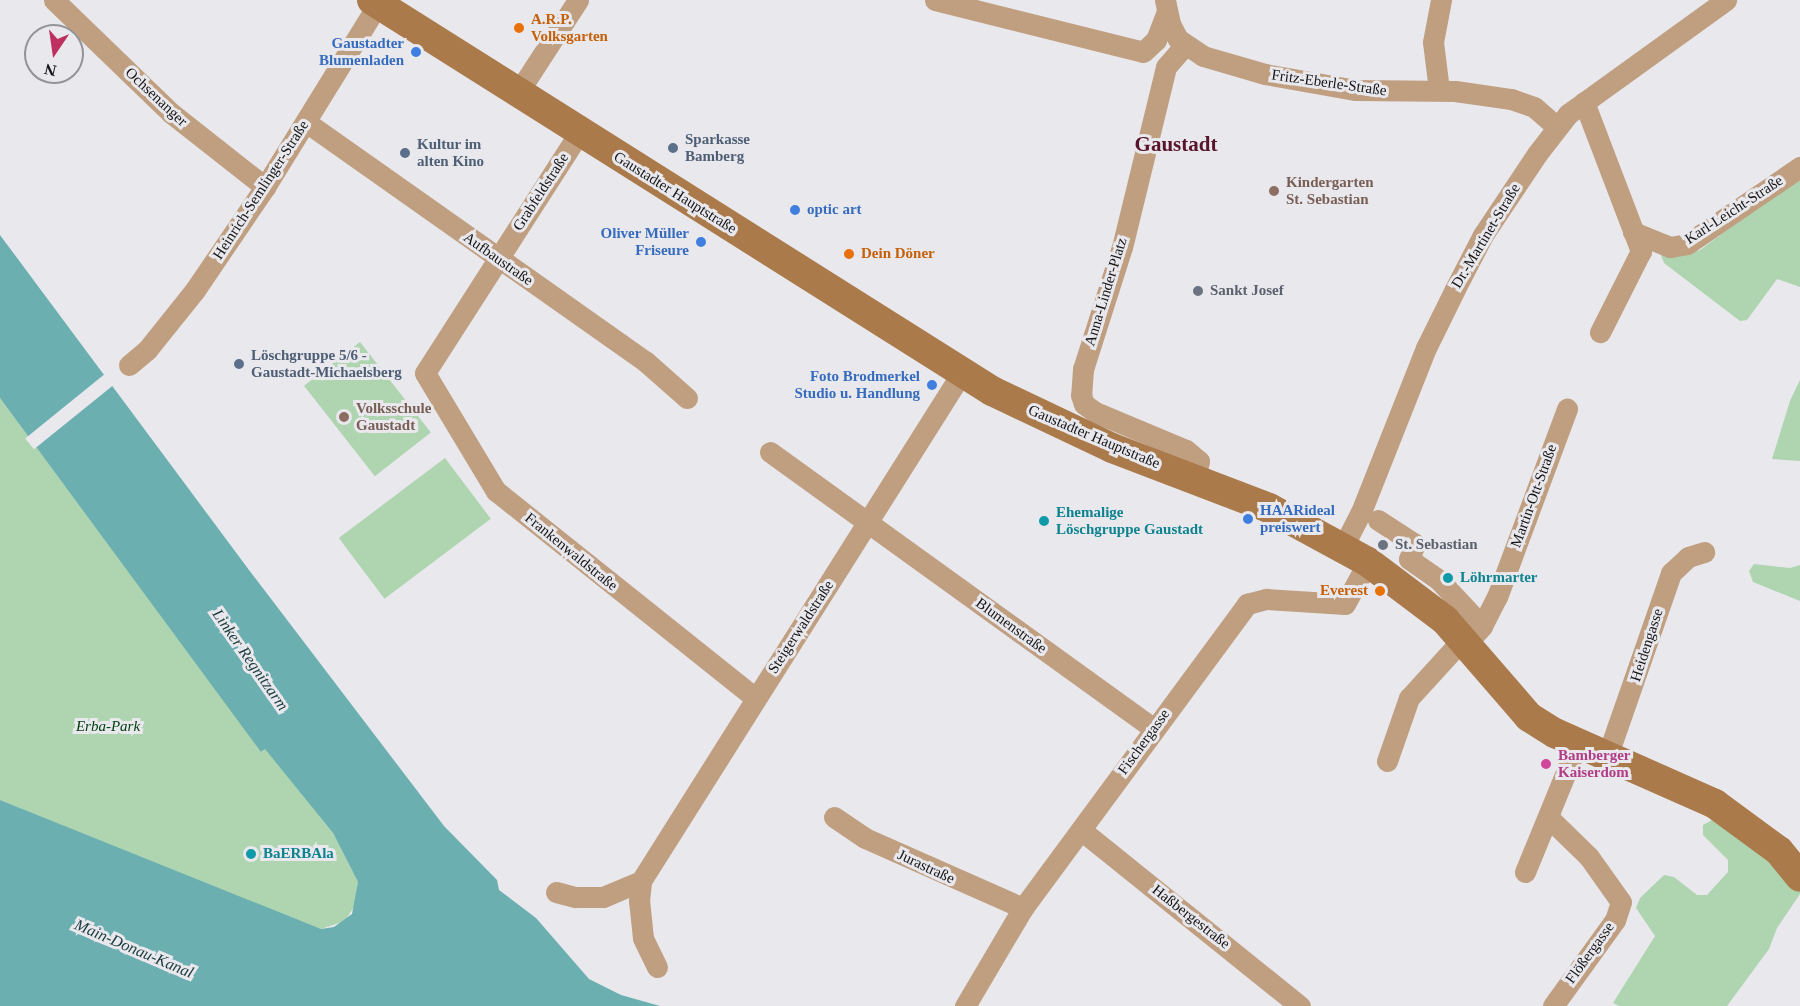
<!DOCTYPE html>
<html>
<head>
<meta charset="utf-8">
<style>
	body { margin:0 }
	#map { position:relative; width:1800px; height:1006px; overflow:hidden; background:#e8e8ed; font-family:"Times New Roman",serif }
	div>[style] { position:absolute }
	.green>* { inset:0; background:#aed5b0; transform-origin:0 0 }
	.water>* { inset:0; background:#6cafb1 }
	.pier>* { inset:0; background:#e8e8ed; transform-origin:0 0 }
	.street>* { height:21px; margin:-10.5px; padding:0 10.5px; transform-origin:10.5px; border-radius:10.5px; background:#c09f81 }
	.secondary>* { height:30px; margin:-15px; padding:0 15px; transform-origin:15px; border-radius:15px; background:#ab7a4b }
	.dots>* { width:16px; height:16px; translate:-50% -50%; box-sizing:border-box; border:3px solid #e8e8ed; border-radius:50% }
	span { translate:-50% -50%; white-space:nowrap; text-align:center; line-height:1.15; -webkit-text-stroke:6px #e8e8ed; paint-order:stroke }
	.food-label { font-size:15px; color:#c56008; font-weight:700 }
	.left { translate:0 -50%; text-align:left }
	.right { translate:-100% -50%; text-align:right }
	.shop-label { font-size:15px; color:#366cbe; font-weight:700 }
	.street-label { font-size:15px; color:#151516 }
	.service-label { font-size:15px; color:#4e5e75; font-weight:700 }
	.education-label { font-size:15px; color:#785e54; font-weight:700 }
	.worship-label { font-size:15px; color:#5b616d; font-weight:700 }
	.culture-label { font-size:15px; color:#0d838f; font-weight:700 }
	.park-label { font-size:15px; color:#00400f; font-style:italic }
	.hotel-label { font-size:15px; color:#b23c85; font-weight:700 }
	.water-label { font-size:16px; color:#193b3c; font-style:italic }
	.district-label { font-size:21px; color:#58142a; font-weight:700 }
	.north { position:absolute; left:24px; top:24px; width:60px; height:60px; box-sizing:border-box; background:#e8e8ed; border:2px solid #949497; border-radius:50%; rotate:193deg; font-size:16px; font-weight:700; line-height:24px; text-align:center; color:#151516 }
	.north::after { content:''; display:block; margin:auto; width:21px; height:27px; background:#be305f; clip-path:polygon(50% 0,100% 100%,50% 72%,0 100%) }
</style>
</head>
<body>
<div id="map">
	<div class="green">
		<div style="clip-path:polygon(1800px 176px,1800px 287px,1777px 279px,1747px 320px,1740px 321px,1664px 263px,1660px 253px,1682px 255px,1700px 250px)"></div>
		<div style="left:360px;top:342px;width:115px;height:71px;rotate:52deg"></div>
		<div style="clip-path:polygon(1800px 380px,1800px 461px,1772px 459px,1790px 401px)"></div>
		<div style="clip-path:polygon(0 398px,262px 752px,265px 748px,333px 833px,358px 882px,355px 905px,345px 921px,321px 929px,302px 924px,0 800px)"></div>
		<div style="left:445px;top:458px;width:76px;height:133px;rotate:53deg"></div>
		<div style="clip-path:polygon(1754px 564px,1790px 568px,1800px 565px,1800px 601px,1753px 582px,1749px 571px)"></div>
		<div style="clip-path:polygon(1712px 820px,1800px 860px,1800px 894px,1777px 928px,1769px 949px,1727px 1006px,1619px 1006px,1613px 1003px,1655px 936px,1636px 908px,1640px 898px,1664px 875px,1674px 877px,1697px 895px,1707px 895px,1728px 872px,1728px 860px,1703px 835px,1703px 825px)"></div>
	</div>
	<div class="water">
		<div style="clip-path:polygon(0 235px,249px 570px,444px 826px,497px 880px,499px 890px,536px 918px,589px 979px,621px 995px,660px 1006px,0 1006px,0 800px,321px 929px,334px 927px,352px 914px,358px 882px,333px 833px,265px 749px,261px 752px,0 398px)"></div>
	</div>
	<div class="pier">
		<div style="left:106px;top:373px;width:14px;height:104px;rotate:51deg"></div>
	</div>
	<div class="street">
		<div style="left:54px;top:0;width:163px;rotate:44deg"></div>
		<div style="left:171px;top:113px;width:120px;rotate:38.2deg"></div>
		<div style="left:935px;top:0;width:214px;rotate:14deg"></div>
		<div style="left:1143px;top:52px;width:18px;rotate:-43deg"></div>
		<div style="left:1156px;top:40px;width:28px;rotate:-69deg"></div>
		<div style="left:1165px;top:0;width:25px;rotate:78deg"></div>
		<div style="left:1170px;top:24px;width:17px;rotate:62deg"></div>
		<div style="left:1178px;top:39px;width:30px;rotate:34deg"></div>
		<div style="left:1203px;top:56px;width:65px;rotate:16.2deg"></div>
		<div style="left:1265px;top:74px;width:91px;rotate:10.1deg"></div>
		<div style="left:1355px;top:90px;width:100px;rotate:0.6deg"></div>
		<div style="left:1455px;top:91px;width:57px;rotate:8.1deg"></div>
		<div style="left:1511px;top:99px;width:24px;rotate:19deg"></div>
		<div style="left:1534px;top:107px;width:29px;rotate:41deg"></div>
		<div style="left:1185px;top:45px;width:29px;rotate:131deg"></div>
		<div style="left:1166px;top:67px;width:185px;rotate:103.7deg"></div>
		<div style="left:1122px;top:247px;width:128px;rotate:107.7deg"></div>
		<div style="left:1083px;top:369px;width:26px;rotate:94deg"></div>
		<div style="left:1081px;top:395px;width:9px;rotate:72deg"></div>
		<div style="left:1084px;top:404px;width:14px;rotate:36deg"></div>
		<div style="left:1095px;top:412px;width:99px;rotate:22.7deg"></div>
		<div style="left:1186px;top:450px;width:17px;rotate:40deg"></div>
		<div style="left:1199px;top:461px;width:17px;rotate:103deg"></div>
		<div style="left:1439px;top:90px;width:48px;rotate:-97.1deg"></div>
		<div style="left:1433px;top:42px;width:43px;rotate:-79.2deg"></div>
		<div style="left:517px;top:94px;width:112px;rotate:-57deg"></div>
		<div style="left:1584px;top:102px;width:160px;rotate:69.1deg"></div>
		<div style="left:1641px;top:251px;width:91px;rotate:116.8deg"></div>
		<div style="left:306px;top:122px;width:415px;rotate:35.2deg"></div>
		<div style="left:645px;top:361px;width:56px;rotate:41.4deg"></div>
		<div style="left:579px;top:133px;width:285px;rotate:122.7deg"></div>
		<div style="left:425px;top:373px;width:138px;rotate:59deg"></div>
		<div style="left:496px;top:491px;width:332px;rotate:38.6deg"></div>
		<div style="left:1633px;top:232px;width:40px;rotate:22deg"></div>
		<div style="left:1670px;top:247px;width:17px;rotate:-10deg"></div>
		<div style="left:1687px;top:244px;width:137px;rotate:-34.3deg"></div>
		<div style="left:129px;top:365px;width:23px;rotate:-40deg"></div>
		<div style="left:147px;top:350px;width:77px;rotate:-51.3deg"></div>
		<div style="left:195px;top:290px;width:125px;rotate:-55.8deg"></div>
		<div style="left:265px;top:187px;width:215px;rotate:-58.3deg"></div>
		<div style="left:770px;top:452px;width:472px;rotate:35.8deg"></div>
		<div style="left:1378px;top:520px;width:44px;rotate:33deg"></div>
		<div style="left:1415px;top:544px;width:16px;rotate:112deg"></div>
		<div style="left:1409px;top:559px;width:37px;rotate:35deg"></div>
		<div style="left:1439px;top:580px;width:63px;rotate:46.9deg"></div>
		<div style="left:1343px;top:547px;width:39px;rotate:-63deg"></div>
		<div style="left:1361px;top:512px;width:176px;rotate:-68.4deg"></div>
		<div style="left:1426px;top:348px;width:66px;rotate:-63.8deg"></div>
		<div style="left:1455px;top:289px;width:61px;rotate:-62.6deg"></div>
		<div style="left:1483px;top:235px;width:97px;rotate:-56.3deg"></div>
		<div style="left:1537px;top:154px;width:51px;rotate:-52.2deg"></div>
		<div style="left:1568px;top:114px;width:195px;rotate:-35.8deg"></div>
		<div style="left:1466px;top:644px;width:24px;rotate:-48deg"></div>
		<div style="left:1482px;top:626px;width:33px;rotate:-63deg"></div>
		<div style="left:1497px;top:597px;width:201px;rotate:-69.6deg"></div>
		<div style="left:1608px;top:754px;width:192px;rotate:-70.8deg"></div>
		<div style="left:1671px;top:573px;width:23px;rotate:-43deg"></div>
		<div style="left:1688px;top:557px;width:17px;rotate:-17deg"></div>
		<div style="left:1387px;top:761px;width:67px;rotate:-70.8deg"></div>
		<div style="left:1409px;top:698px;width:79px;rotate:-47.6deg"></div>
		<div style="left:834px;top:817px;width:37px;rotate:34deg"></div>
		<div style="left:865px;top:838px;width:173px;rotate:23.9deg"></div>
		<div style="left:1548px;top:817px;width:57px;rotate:44.3deg"></div>
		<div style="left:1589px;top:857px;width:55px;rotate:54.6deg"></div>
		<div style="left:1621px;top:902px;width:19px;rotate:108deg"></div>
		<div style="left:1615px;top:920px;width:106px;rotate:125.8deg"></div>
		<div style="left:1081px;top:830px;width:281px;rotate:38.8deg"></div>
		<div style="left:1525px;top:872px;width:139px;rotate:-67.7deg"></div>
		<div style="left:556px;top:892px;width:20px;rotate:15deg"></div>
		<div style="left:575px;top:897px;width:28px"></div>
		<div style="left:603px;top:897px;width:41px;rotate:-22.8deg"></div>
		<div style="left:657px;top:967px;width:32px;rotate:-116deg"></div>
		<div style="left:643px;top:938px;width:37px;rotate:-96deg"></div>
		<div style="left:639px;top:901px;width:20px;rotate:-84deg"></div>
		<div style="left:641px;top:881px;width:600px;rotate:-57.74deg"></div>
		<div style="left:965px;top:1006px;width:114px;rotate:-59.4deg"></div>
		<div style="left:1023px;top:908px;width:378px;rotate:-53.6deg"></div>
		<div style="left:1247px;top:604px;width:20px;rotate:-15deg"></div>
		<div style="left:1266px;top:599px;width:79px;rotate:3.6deg"></div>
		<div style="left:1345px;top:604px;width:48px;rotate:-61.3deg"></div>
	</div>
	<div class="secondary">
		<div style="left:372px;top:0;width:733px;rotate:32.24deg"></div>
		<div style="left:992px;top:391px;width:133px;rotate:25.4deg"></div>
		<div style="left:1112px;top:448px;width:168px;rotate:20.9deg"></div>
		<div style="left:1269px;top:508px;width:113px;rotate:28.6deg"></div>
		<div style="left:1368px;top:562px;width:96px;rotate:37deg"></div>
		<div style="left:1445px;top:620px;width:128px;rotate:49.1deg"></div>
		<div style="left:1529px;top:717px;width:31px;rotate:32deg"></div>
		<div style="left:1555px;top:733px;width:175px;rotate:23.9deg"></div>
		<div style="left:1715px;top:804px;width:79px;rotate:36.3deg"></div>
		<div style="left:1779px;top:851px;width:33px;rotate:51deg"></div>
	</div>
	<div class="dots">
		<div style="left:519px;top:28px;background:#e8710a"></div>
		<div style="left:416px;top:52px;background:#3f7fe0"></div>
		<div style="left:673px;top:148px;background:#5c6f8a"></div>
		<div style="left:405px;top:153px;background:#5c6f8a"></div>
		<div style="left:1274px;top:191px;background:#8d6e63"></div>
		<div style="left:795px;top:210px;background:#3f7fe0"></div>
		<div style="left:701px;top:242px;background:#3f7fe0"></div>
		<div style="left:849px;top:254px;background:#e8710a"></div>
		<div style="left:1198px;top:291px;background:#6b7280"></div>
		<div style="left:239px;top:364px;background:#5c6f8a"></div>
		<div style="left:932px;top:385px;background:#3f7fe0"></div>
		<div style="left:344px;top:417px;background:#8d6e63"></div>
		<div style="left:1248px;top:519px;background:#3f7fe0"></div>
		<div style="left:1044px;top:521px;background:#0f9aa8"></div>
		<div style="left:1383px;top:545px;background:#6b7280"></div>
		<div style="left:1448px;top:578px;background:#0f9aa8"></div>
		<div style="left:1380px;top:591px;background:#e8710a"></div>
		<div style="left:1546px;top:764px;background:#d1479c"></div>
		<div style="left:251px;top:854px;background:#0f9aa8"></div>
	</div>
	<div class="food-label">
		<span class="left" style="left:531px;top:28px">A.R.P.<br>Volksgarten</span>
		<span class="left" style="left:861px;top:254px">Dein Döner</span>
		<span class="right" style="left:1368px;top:591px">Everest</span>
	</div>
	<div class="shop-label">
		<span class="right" style="left:404px;top:52px">Gaustadter<br>Blumenladen</span>
		<span class="left" style="left:807px;top:210px">optic art</span>
		<span class="right" style="left:689px;top:242px">Oliver Müller<br>Friseure</span>
		<span class="right" style="left:920px;top:385px">Foto Brodmerkel<br>Studio u. Handlung</span>
		<span class="left" style="left:1260px;top:519px">HAARideal<br>preiswert</span>
	</div>
	<div class="street-label">
		<span style="left:1329px;top:83px;rotate:8deg">Fritz-Eberle-Straße</span>
		<span style="left:156px;top:97px;rotate:43deg">Ochsenanger</span>
		<span style="left:261px;top:190px;rotate:-57deg">Heinrich-Semlinger-Straße</span>
		<span style="left:541px;top:192px;rotate:-57deg">Grabfeldstraße</span>
		<span style="left:675px;top:193px;rotate:32deg">Gaustadter Hauptstraße</span>
		<span style="left:1734px;top:210px;rotate:-33deg">Karl-Leicht-Straße</span>
		<span style="left:1486px;top:236px;rotate:-59deg">Dr.-Martinet-Straße</span>
		<span style="left:498px;top:259px;rotate:35deg">Aufbaustraße</span>
		<span style="left:1106px;top:292px;rotate:-73deg">Anna-Linder-Platz</span>
		<span style="left:1094px;top:437px;rotate:23deg">Gaustadter Hauptstraße</span>
		<span style="left:1534px;top:496px;rotate:-70deg">Martin-Ott-Straße</span>
		<span style="left:571px;top:552px;rotate:39deg">Frankenwaldstraße</span>
		<span style="left:1011px;top:626px;rotate:36deg">Blumenstraße</span>
		<span style="left:801px;top:627px;rotate:-57deg">Steigerwaldstraße</span>
		<span style="left:1647px;top:645px;rotate:-72deg">Heidengasse</span>
		<span style="left:1144px;top:742px;rotate:-54deg">Fischergasse</span>
		<span style="left:926px;top:867px;rotate:25deg">Jurastraße</span>
		<span style="left:1191px;top:917px;rotate:38deg">Haßbergestraße</span>
		<span style="left:1590px;top:953px;rotate:-54deg">Flößergasse</span>
	</div>
	<div class="service-label">
		<span class="left" style="left:685px;top:148px">Sparkasse<br>Bamberg</span>
		<span class="left" style="left:417px;top:153px">Kultur im<br>alten Kino</span>
		<span class="left" style="left:251px;top:364px">Löschgruppe 5/6 -<br>Gaustadt-Michaelsberg</span>
	</div>
	<div class="education-label">
		<span class="left" style="left:1286px;top:191px">Kindergarten<br>St. Sebastian</span>
		<span class="left" style="left:356px;top:417px">Volksschule<br>Gaustadt</span>
	</div>
	<div class="worship-label">
		<span class="left" style="left:1210px;top:291px">Sankt Josef</span>
		<span class="left" style="left:1395px;top:545px">St. Sebastian</span>
	</div>
	<div class="culture-label">
		<span class="left" style="left:1056px;top:521px">Ehemalige<br>Löschgruppe Gaustadt</span>
		<span class="left" style="left:1460px;top:578px">Löhrmarter</span>
		<span class="left" style="left:263px;top:854px">BaERBAla</span>
	</div>
	<div class="park-label">
		<span style="left:108px;top:727px">Erba-Park</span>
	</div>
	<div class="hotel-label">
		<span class="left" style="left:1558px;top:764px">Bamberger<br>Kaiserdom</span>
	</div>
	<div class="water-label">
		<span style="left:250px;top:660px;rotate:55deg">Linker Regnitzarm</span>
		<span style="left:134px;top:949px;rotate:23deg">Main-Donau-Kanal</span>
	</div>
	<div class="district-label">
		<span style="left:1176px;top:144px">Gaustadt</span>
	</div>
	<div class="north">N</div>
</div>
</body>
</html>
